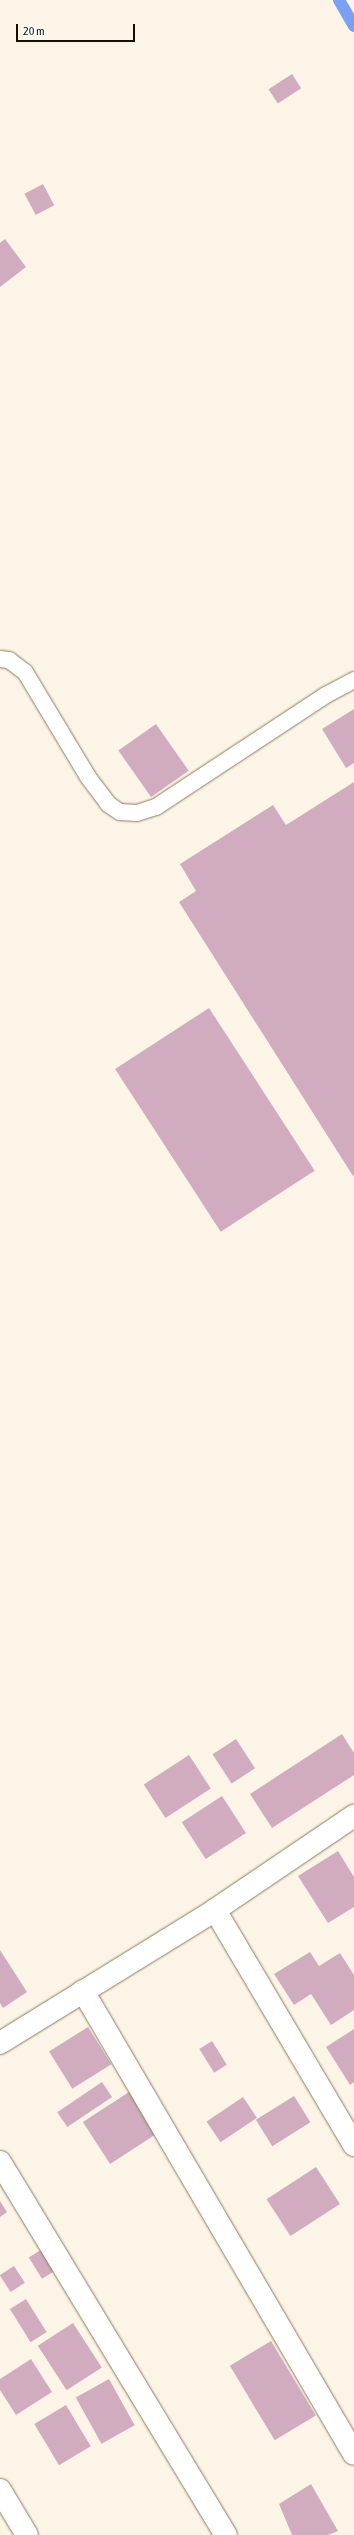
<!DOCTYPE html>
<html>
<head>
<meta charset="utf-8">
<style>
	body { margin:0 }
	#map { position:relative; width:354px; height:2535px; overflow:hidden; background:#fcf5e7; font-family:"Asap Condensed",sans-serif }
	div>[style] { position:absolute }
	.stream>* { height:12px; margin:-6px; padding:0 6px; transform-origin:6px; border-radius:6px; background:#7ba0f2 }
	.building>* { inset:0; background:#d1acbf; transform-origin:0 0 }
	.roads { filter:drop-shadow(0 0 1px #8c7c5d) drop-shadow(0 0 1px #8c7c5d) }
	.service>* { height:16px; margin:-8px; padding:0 8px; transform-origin:8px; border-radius:8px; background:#fff }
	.minor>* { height:22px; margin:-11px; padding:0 11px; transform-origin:11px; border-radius:11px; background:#fff }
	span { translate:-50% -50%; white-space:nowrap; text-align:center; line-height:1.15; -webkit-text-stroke:4px #fff; paint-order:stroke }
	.scale { position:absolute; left:16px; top:24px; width:119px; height:18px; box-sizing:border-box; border:2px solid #140e04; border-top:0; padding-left:5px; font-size:12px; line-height:14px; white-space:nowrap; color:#140e04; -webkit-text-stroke:3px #fff; paint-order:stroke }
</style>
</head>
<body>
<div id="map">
	<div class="stream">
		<div style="left:339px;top:0;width:30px;rotate:60deg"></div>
	</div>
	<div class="building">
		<div style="left:292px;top:74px;width:17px;height:28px;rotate:57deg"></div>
		<div style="left:43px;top:184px;width:24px;height:21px;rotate:62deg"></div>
		<div style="clip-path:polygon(5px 239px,26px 267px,0 287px,0 243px)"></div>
		<div style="clip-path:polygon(354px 709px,354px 763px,346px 768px,322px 729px)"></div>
		<div style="left:156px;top:724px;width:57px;height:46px;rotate:55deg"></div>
		<div style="clip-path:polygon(354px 782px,354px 1175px,353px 1176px,179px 902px,196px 891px,180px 864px,273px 805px,286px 825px)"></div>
		<div style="left:209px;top:1008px;width:194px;height:112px;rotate:57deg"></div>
		<div style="clip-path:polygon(342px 1734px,354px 1753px,354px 1775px,272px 1828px,250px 1794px)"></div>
		<div style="left:236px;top:1739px;width:35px;height:28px;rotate:57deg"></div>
		<div style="left:189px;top:1755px;width:40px;height:54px;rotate:57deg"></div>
		<div style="left:222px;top:1796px;width:44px;height:48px;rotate:57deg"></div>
		<div style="clip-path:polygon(338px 1851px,354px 1877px,354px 1907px,328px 1923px,298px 1876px)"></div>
		<div style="clip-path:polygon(0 1950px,27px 1992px,3px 2008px,0 2003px)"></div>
		<div style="clip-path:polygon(310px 1952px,319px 1966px,340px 1953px,354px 1975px,354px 2010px,331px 2025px,311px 1994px,294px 2005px,274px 1974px)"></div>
		<div style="left:88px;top:2027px;width:44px;height:46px;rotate:58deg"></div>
		<div style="clip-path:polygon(354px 2029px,354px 2082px,350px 2085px,326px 2047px)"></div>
		<div style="left:212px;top:2041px;width:28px;height:15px;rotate:58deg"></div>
		<div style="left:102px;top:2082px;width:18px;height:54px;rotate:56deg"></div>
		<div style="left:129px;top:2092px;width:50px;height:55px;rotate:57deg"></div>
		<div style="left:294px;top:2096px;width:31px;height:45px;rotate:58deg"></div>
		<div style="left:243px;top:2097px;width:25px;height:44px;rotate:56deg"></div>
		<div style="left:316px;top:2167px;width:44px;height:59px;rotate:57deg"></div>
		<div style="clip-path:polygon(0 2201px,7px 2212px,0 2217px)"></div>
		<div style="left:44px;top:2248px;width:25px;height:18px;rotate:58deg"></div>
		<div style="left:14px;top:2266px;width:20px;height:17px;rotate:57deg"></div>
		<div style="left:26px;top:2299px;width:39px;height:19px;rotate:58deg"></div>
		<div style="left:73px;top:2323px;width:53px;height:42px;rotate:57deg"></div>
		<div style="left:271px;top:2341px;width:87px;height:48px;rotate:59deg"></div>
		<div style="clip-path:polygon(31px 2359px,52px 2392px,16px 2415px,0 2390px,0 2379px)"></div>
		<div style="left:109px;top:2379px;width:53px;height:38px;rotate:61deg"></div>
		<div style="left:66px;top:2405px;width:48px;height:37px;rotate:59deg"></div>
		<div style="clip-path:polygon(311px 2484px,338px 2531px,328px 2535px,292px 2535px,279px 2504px)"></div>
	</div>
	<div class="roads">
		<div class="service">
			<div style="left:0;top:659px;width:9px;rotate:6deg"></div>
			<div style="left:9px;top:660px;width:20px;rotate:37deg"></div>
			<div style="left:25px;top:672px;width:122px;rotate:59deg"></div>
			<div style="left:88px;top:777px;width:34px;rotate:53deg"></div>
			<div style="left:108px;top:804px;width:14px;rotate:34deg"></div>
			<div style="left:120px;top:812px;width:17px;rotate:3deg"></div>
			<div style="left:137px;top:813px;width:20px;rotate:-18deg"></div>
			<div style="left:156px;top:807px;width:204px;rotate:-33.4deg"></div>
			<div style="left:326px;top:695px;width:32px;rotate:-28deg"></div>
		</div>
		<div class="minor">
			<div style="left:215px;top:1910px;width:273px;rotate:59.4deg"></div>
			<div style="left:83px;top:1991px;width:536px;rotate:59.66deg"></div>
			<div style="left:0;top:2043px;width:253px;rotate:-31.7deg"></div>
			<div style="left:215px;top:1910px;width:168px;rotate:-34.1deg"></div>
			<div style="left:0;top:2162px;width:436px;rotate:58.8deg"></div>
			<div style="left:0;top:2490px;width:52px;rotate:59deg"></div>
		</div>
	</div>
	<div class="scale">20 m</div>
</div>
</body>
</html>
